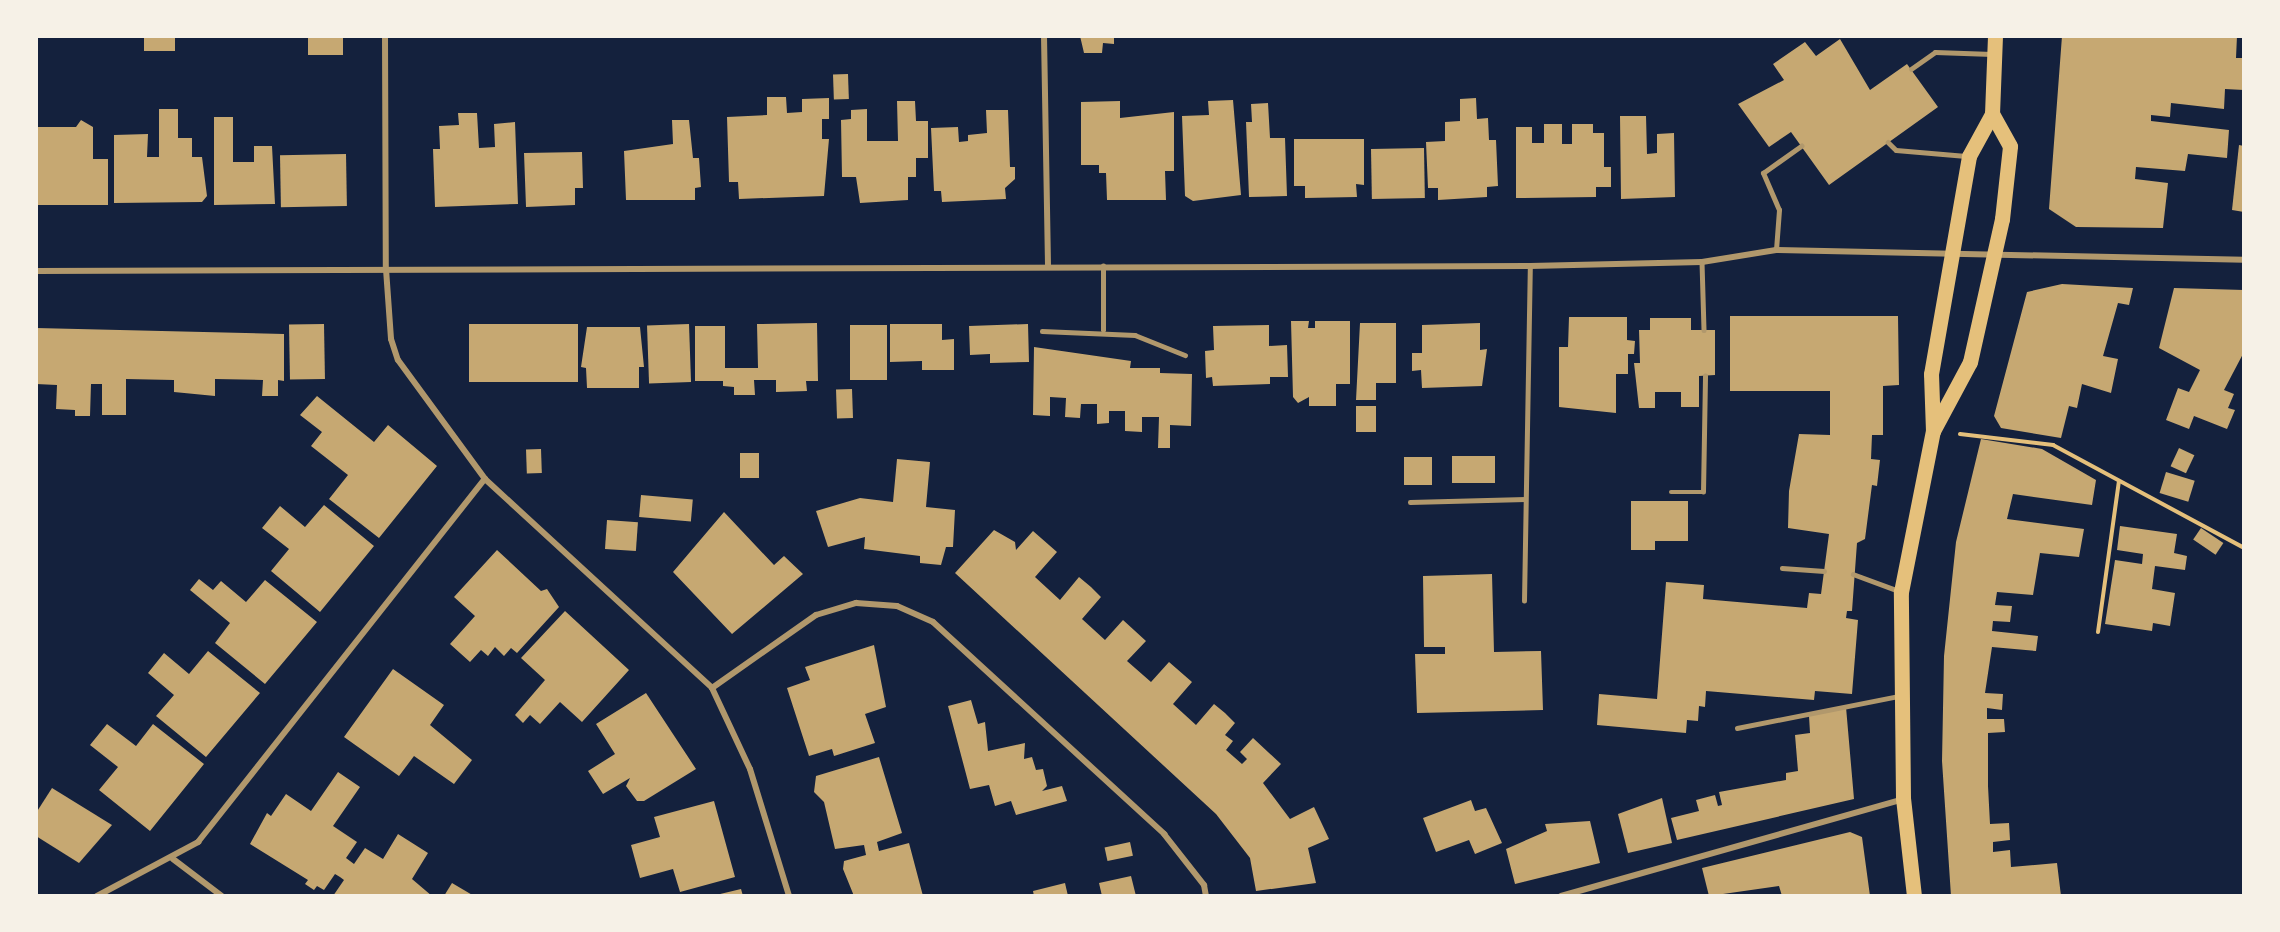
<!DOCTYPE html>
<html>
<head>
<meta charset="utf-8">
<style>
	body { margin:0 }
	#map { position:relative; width:2280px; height:932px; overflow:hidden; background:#14213d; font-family:"Fira Sans Condensed",sans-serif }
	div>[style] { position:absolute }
	.building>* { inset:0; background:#c6a872; transform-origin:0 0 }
	.path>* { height:4px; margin:-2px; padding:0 2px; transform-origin:2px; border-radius:2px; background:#e5c07b }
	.service>* { height:4.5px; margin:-2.25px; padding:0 2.25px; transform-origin:2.25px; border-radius:2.25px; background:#b1986c }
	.minor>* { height:6px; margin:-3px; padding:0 3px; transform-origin:3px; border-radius:3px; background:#b1986c }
	.primary>* { height:15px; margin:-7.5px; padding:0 7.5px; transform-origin:7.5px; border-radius:7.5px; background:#e5c07b }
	span { translate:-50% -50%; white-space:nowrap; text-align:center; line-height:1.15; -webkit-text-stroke:4.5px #f6f1e7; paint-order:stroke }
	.frame { position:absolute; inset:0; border:38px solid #f6f1e7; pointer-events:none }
</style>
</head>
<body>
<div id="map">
	<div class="building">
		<div style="left:144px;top:36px;width:31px;height:15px"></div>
		<div style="left:308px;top:36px;width:35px;height:19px"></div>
		<div style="clip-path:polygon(1080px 36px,1114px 36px,1114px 44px,1103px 43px,1102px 53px,1084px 53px)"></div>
		<div style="clip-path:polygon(2062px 36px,2237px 36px,2236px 58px,2244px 58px,2244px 90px,2225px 89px,2224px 109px,2171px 103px,2170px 117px,2151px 115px,2151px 121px,2229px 130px,2227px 158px,2188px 154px,2185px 171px,2136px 167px,2135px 179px,2168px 183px,2163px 228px,2076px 227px,2049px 209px)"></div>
		<div style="clip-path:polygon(1840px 39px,1870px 90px,1907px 64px,1938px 107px,1829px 185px,1791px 132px,1769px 147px,1738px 104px,1784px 80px,1773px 64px,1805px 42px,1816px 56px)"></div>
		<div style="left:848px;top:74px;width:25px;height:15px;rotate:88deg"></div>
		<div style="clip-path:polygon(767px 97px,786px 97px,787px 113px,802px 112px,802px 99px,829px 98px,829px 119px,822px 119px,822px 139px,829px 139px,824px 196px,739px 199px,738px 182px,729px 182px,727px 117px,767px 115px)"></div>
		<div style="clip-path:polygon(1476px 98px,1477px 119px,1488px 118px,1489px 140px,1496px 140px,1498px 186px,1487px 187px,1487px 197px,1438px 200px,1438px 188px,1428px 188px,1426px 142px,1445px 141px,1445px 122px,1460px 121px,1460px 99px)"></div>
		<div style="clip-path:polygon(1233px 100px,1241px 195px,1193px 201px,1185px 196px,1182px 116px,1209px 115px,1208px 101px)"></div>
		<div style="clip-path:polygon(897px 101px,915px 101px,916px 121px,928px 121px,928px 158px,916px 158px,916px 177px,908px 177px,908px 200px,860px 203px,856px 177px,842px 177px,841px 120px,851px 119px,851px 110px,867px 109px,867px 141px,898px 141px)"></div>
		<div style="clip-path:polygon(1120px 101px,1120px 118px,1174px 112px,1174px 171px,1165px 171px,1166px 200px,1107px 200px,1106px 173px,1099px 173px,1099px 165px,1081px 165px,1081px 102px)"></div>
		<div style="clip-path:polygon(1268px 103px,1270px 138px,1285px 138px,1287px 196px,1249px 197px,1246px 122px,1252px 122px,1251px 104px)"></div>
		<div style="clip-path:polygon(159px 109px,178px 109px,178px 138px,192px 138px,192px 157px,202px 157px,207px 196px,202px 202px,114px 203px,114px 135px,148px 134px,147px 157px,159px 157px)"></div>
		<div style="clip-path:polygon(986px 110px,1008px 110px,1010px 167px,1015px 167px,1015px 179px,1005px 188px,1006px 199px,942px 202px,941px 191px,934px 191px,931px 128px,958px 127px,959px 142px,968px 141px,968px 135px,987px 133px)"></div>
		<div style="clip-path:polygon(458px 113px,477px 113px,479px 148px,495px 147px,494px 124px,515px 122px,518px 204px,435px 207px,433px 149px,440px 149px,439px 126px,459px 125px)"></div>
		<div style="clip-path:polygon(1620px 116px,1646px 116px,1647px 154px,1657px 153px,1657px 134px,1674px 133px,1675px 197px,1621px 199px)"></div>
		<div style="clip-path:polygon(214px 117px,233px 117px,233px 162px,254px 162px,254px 146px,272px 146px,275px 204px,214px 205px)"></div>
		<div style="clip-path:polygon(81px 120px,93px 127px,93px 159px,108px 159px,108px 205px,36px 205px,36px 127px,76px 127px)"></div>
		<div style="clip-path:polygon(672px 120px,689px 120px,693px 158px,699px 158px,701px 187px,695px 188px,695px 200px,626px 200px,624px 151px,673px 144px)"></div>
		<div style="clip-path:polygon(1544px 124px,1562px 124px,1562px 144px,1572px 144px,1572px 124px,1593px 124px,1593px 133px,1604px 133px,1604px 167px,1611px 167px,1611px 187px,1596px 187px,1596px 197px,1516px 198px,1516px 127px,1532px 127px,1532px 143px,1544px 143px)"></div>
		<div style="clip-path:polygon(1294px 139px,1364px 139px,1364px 185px,1356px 184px,1357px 197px,1305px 198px,1305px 186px,1294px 186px)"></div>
		<div style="clip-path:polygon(2239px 145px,2244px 146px,2244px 212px,2232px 210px)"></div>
		<div style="left:1424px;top:148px;width:50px;height:53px;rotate:89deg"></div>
		<div style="clip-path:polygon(582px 152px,583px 188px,575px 188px,575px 205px,526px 207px,524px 153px)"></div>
		<div style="left:346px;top:154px;width:52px;height:66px;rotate:89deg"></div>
		<div style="clip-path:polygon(2062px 284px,2133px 288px,2129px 305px,2118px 303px,2103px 356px,2118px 359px,2111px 393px,2082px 384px,2077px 408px,2069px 406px,2061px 438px,2001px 428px,1994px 416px,2027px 292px)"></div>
		<div style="clip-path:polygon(2174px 288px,2244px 290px,2244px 352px,2224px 390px,2234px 394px,2228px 408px,2235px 410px,2227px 429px,2194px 416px,2189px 429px,2166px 420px,2178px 388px,2189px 392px,2200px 370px,2159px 348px)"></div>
		<div style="clip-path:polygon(1730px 316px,1898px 316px,1899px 385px,1883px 386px,1883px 435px,1872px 435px,1871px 459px,1880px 460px,1877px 486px,1872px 485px,1865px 539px,1857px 543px,1852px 611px,1847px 611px,1846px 618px,1858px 620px,1852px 694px,1815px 691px,1814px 700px,1706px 691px,1705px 707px,1699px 706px,1698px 721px,1687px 720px,1686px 733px,1597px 725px,1599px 694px,1657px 699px,1666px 582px,1704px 585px,1703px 599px,1807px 608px,1809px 593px,1821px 594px,1829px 534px,1788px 528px,1789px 491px,1799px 434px,1830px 435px,1830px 391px,1730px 391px)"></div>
		<div style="clip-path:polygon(1569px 317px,1627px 317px,1627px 340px,1635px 341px,1634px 354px,1628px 354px,1628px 374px,1616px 374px,1616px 413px,1559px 407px,1559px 347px,1568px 347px)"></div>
		<div style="clip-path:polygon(1650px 318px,1691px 318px,1691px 330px,1715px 330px,1715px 375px,1699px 376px,1699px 407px,1681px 407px,1681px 392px,1655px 392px,1655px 408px,1639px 408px,1634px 363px,1640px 363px,1639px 330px,1650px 330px)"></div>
		<div style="clip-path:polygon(1291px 321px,1309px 321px,1308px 328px,1315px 328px,1315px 321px,1350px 321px,1350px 384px,1336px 384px,1336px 406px,1309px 406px,1309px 397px,1298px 403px,1293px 397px)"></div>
		<div style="clip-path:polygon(817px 323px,818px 381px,806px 381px,807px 391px,776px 392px,776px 380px,754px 380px,755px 395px,734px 395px,734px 387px,723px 386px,723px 381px,695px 381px,695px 326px,725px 326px,725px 368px,758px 368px,757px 324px)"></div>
		<div style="clip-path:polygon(1360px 323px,1396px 323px,1396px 383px,1376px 383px,1376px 400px,1356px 400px)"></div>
		<div style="clip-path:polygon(1480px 323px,1480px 350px,1487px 349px,1482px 386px,1422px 388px,1421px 370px,1412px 371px,1412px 353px,1422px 353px,1422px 325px)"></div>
		<div style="left:324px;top:324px;width:55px;height:35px;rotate:89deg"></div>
		<div style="left:469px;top:324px;width:109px;height:58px"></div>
		<div style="left:689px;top:324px;width:58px;height:42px;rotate:88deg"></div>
		<div style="clip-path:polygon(890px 324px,942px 324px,942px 340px,954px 339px,954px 370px,922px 370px,922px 361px,890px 362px)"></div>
		<div style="clip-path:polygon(1028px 324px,1029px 362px,990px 363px,990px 354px,970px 355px,969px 326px)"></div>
		<div style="left:850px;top:325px;width:37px;height:55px"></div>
		<div style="clip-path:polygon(1269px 325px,1269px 346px,1287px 345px,1288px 377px,1270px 377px,1270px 384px,1213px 386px,1212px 377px,1206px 378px,1205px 351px,1214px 350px,1213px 326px)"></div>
		<div style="clip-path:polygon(587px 327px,640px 327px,644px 367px,639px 367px,639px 388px,587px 388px,586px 368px,581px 367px)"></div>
		<div style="clip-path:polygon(36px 328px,284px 334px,284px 381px,278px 380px,278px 396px,262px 396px,263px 380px,215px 379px,215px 396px,174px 392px,174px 380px,126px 379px,126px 415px,102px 415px,102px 384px,91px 384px,90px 416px,75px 416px,75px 410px,56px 409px,57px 385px,36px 384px)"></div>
		<div style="clip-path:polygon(1034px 347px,1131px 361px,1130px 368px,1160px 368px,1160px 373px,1192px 374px,1191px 426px,1170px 425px,1170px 448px,1158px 448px,1159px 417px,1142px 417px,1142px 432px,1125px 431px,1125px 411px,1109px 411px,1109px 423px,1097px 424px,1097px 404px,1081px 404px,1080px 418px,1065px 417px,1066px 398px,1050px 397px,1050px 416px,1033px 415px)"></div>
		<div style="left:852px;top:389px;width:29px;height:16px;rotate:88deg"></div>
		<div style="clip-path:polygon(317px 396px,374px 442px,388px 425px,437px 466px,379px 538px,329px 499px,348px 475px,311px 446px,322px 432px,300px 415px)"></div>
		<div style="left:1356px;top:406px;width:20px;height:26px"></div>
		<div style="clip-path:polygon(1981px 439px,2042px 449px,2096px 480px,2092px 505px,2013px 494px,2007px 519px,2084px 529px,2079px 557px,2040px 553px,2033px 595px,1997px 592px,1995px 605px,2012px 606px,2010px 622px,1993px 621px,1992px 631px,2038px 636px,2036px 651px,1992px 647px,1985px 693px,2003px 694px,2002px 710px,1987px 708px,1987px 719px,2004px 719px,2005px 732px,1988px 733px,1988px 786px,1990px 824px,2009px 823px,2010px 840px,1993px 842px,1993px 852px,2010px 850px,2011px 867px,2057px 863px,2061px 896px,1951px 896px,1942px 761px,1944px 656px,1956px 542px)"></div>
		<div style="left:2179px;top:448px;width:17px;height:20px;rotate:25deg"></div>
		<div style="left:541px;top:449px;width:24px;height:15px;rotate:88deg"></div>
		<div style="left:740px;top:453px;width:19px;height:25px"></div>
		<div style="left:1495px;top:456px;width:27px;height:43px;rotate:90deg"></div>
		<div style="left:1404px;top:457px;width:28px;height:28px"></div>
		<div style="clip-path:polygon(897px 459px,930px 462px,926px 507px,955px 510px,953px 547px,946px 547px,941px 565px,920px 563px,920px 556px,864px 549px,865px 537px,828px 547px,816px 511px,860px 498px,893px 502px)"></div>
		<div style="left:2166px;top:472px;width:30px;height:22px;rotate:17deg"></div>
		<div style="left:641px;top:495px;width:52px;height:22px;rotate:5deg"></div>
		<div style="clip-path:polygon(1631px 501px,1688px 501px,1688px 541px,1655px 541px,1655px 550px,1631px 550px)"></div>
		<div style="clip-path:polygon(324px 505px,374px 546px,320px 612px,271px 571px,289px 549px,262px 528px,280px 506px,305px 527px)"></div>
		<div style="clip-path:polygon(724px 512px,774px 565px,784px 556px,803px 574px,732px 634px,673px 572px)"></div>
		<div style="left:607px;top:520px;width:31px;height:29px;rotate:4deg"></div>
		<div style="clip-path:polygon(2120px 526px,2177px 534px,2174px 553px,2187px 556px,2185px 570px,2155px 566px,2152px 589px,2175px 593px,2170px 626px,2153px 623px,2152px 631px,2105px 624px,2115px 560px,2142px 564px,2143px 554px,2117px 550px)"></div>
		<div style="left:2201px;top:528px;width:27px;height:14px;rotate:34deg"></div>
		<div style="clip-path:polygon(994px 530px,1015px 542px,1016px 550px,1033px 531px,1057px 552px,1035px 577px,1060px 600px,1079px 577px,1091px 587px,1101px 597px,1082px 619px,1105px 640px,1123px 620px,1146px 641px,1127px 661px,1151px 682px,1169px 662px,1192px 682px,1173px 704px,1196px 725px,1214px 704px,1225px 713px,1235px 723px,1225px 735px,1233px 741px,1226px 750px,1242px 764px,1247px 759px,1240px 752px,1253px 738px,1281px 764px,1263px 783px,1290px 819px,1314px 807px,1329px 839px,1308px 848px,1316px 883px,1256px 891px,1250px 858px,1216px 814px,955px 573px)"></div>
		<div style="clip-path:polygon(497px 550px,541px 591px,547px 589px,559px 607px,517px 653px,511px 648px,504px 656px,495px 647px,488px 656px,481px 650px,470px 662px,450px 644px,475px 616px,454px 597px)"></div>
		<div style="clip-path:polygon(1492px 574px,1494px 652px,1541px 651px,1543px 710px,1417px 713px,1415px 654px,1445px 654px,1445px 647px,1424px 647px,1423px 576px)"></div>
		<div style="clip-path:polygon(199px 579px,213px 590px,221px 581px,246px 602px,265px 580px,317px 622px,265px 684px,215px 643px,230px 623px,190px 590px)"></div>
		<div style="clip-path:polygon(565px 611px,629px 670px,582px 722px,560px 702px,540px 724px,530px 715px,523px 723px,515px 715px,545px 680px,521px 658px)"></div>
		<div style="clip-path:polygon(874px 645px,886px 707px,865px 714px,875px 743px,834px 756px,832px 749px,809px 756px,787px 688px,810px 680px,805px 667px)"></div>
		<div style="clip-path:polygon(208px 651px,260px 693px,206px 757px,156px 716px,174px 695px,148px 673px,164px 653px,189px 674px)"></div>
		<div style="clip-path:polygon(393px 669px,444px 705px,430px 725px,472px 760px,454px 784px,414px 756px,399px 776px,344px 737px)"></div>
		<div style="clip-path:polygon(646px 693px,696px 769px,644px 801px,637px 801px,626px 786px,630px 778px,603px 794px,588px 771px,615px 754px,596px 724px)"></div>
		<div style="clip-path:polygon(971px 700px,978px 724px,985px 722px,988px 751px,1025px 743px,1024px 759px,1032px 757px,1036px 770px,1043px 769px,1047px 786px,1042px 791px,1062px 786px,1067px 801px,1016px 815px,1011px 801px,995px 806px,989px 785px,970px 789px,948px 706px)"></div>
		<div style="clip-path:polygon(1846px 707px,1854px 799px,1677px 840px,1671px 818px,1699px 811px,1696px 800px,1715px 795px,1718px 806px,1722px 805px,1719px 792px,1786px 780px,1786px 773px,1798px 771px,1795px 735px,1810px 733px,1809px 716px)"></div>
		<div style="clip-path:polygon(107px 724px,136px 746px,153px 724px,204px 764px,150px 831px,99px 790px,118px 767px,90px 745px)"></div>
		<div style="clip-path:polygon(879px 757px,902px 833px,877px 842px,879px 851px,909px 843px,923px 896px,854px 896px,843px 869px,844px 861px,866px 855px,864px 845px,835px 849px,824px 802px,814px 792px,816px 776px)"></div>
		<div style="clip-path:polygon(338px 772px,360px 787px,333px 826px,357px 842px,346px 858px,354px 864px,365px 848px,383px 859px,398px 834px,428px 853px,412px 879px,432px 896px,333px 896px,344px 880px,340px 877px,335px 874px,324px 890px,317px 886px,314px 890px,305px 884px,308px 880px,250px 844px,267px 813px,271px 816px,286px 794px,311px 811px)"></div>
		<div style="clip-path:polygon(52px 788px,112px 825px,79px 863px,36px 836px,36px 813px)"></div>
		<div style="clip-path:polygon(1662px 798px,1672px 843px,1628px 853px,1618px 814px)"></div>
		<div style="clip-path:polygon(1471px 800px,1475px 811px,1486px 808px,1502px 843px,1475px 854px,1469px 840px,1436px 852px,1423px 818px)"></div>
		<div style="clip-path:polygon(714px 801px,735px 877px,680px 892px,673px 869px,640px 878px,631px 845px,660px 837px,654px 817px)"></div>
		<div style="clip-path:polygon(1590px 821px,1600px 863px,1515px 884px,1506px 849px,1547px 831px,1545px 824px)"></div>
		<div style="clip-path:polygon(1850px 832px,1862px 837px,1870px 896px,1782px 896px,1779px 886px,1709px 896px,1702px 868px)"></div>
		<div style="left:1130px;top:842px;width:14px;height:26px;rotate:78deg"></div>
		<div style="clip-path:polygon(1131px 876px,1136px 896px,1102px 896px,1099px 883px)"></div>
		<div style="clip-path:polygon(452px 883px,474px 896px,444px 896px)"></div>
		<div style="clip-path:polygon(1065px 883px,1068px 896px,1034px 896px,1033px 891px)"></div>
		<div style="clip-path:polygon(741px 889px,743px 896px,717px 896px,716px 895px)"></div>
	</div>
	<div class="path">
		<div style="left:1960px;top:434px;width:94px;rotate:6.7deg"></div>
		<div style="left:2053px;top:445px;width:217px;rotate:28.3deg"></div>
		<div style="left:2098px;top:632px;width:152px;rotate:-82.1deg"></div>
	</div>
	<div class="service">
		<div style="left:1911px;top:69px;width:29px;rotate:-35deg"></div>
		<div style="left:1935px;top:52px;width:57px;rotate:2deg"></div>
		<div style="left:1888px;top:142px;width:11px;rotate:45deg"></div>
		<div style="left:1896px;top:150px;width:70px;rotate:4.9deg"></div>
		<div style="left:1776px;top:250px;width:40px;rotate:-85.7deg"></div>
		<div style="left:1779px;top:210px;width:40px;rotate:-113.4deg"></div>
		<div style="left:1763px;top:173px;width:47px;rotate:-35.4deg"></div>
		<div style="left:1702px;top:262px;width:68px;rotate:88.3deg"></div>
		<div style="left:1103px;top:330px;width:64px;rotate:-90deg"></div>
		<div style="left:1042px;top:331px;width:93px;rotate:2.5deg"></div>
		<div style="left:1135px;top:335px;width:54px;rotate:21.8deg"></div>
		<div style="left:1671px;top:492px;width:32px"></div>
		<div style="left:1703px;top:492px;width:116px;rotate:-89deg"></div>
		<div style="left:1410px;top:502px;width:115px;rotate:-1.5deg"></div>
		<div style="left:1782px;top:568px;width:42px;rotate:4.1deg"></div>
		<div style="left:1853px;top:574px;width:49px;rotate:20.3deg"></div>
		<div style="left:1524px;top:601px;width:335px;rotate:-89deg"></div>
		<div style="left:1737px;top:728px;width:165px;rotate:-11.2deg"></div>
	</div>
	<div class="minor">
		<div style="left:385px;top:36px;width:233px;rotate:89.8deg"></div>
		<div style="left:386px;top:269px;width:70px;rotate:85.9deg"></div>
		<div style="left:391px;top:339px;width:22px;rotate:72deg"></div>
		<div style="left:398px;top:360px;width:147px;rotate:53.8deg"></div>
		<div style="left:485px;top:479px;width:309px;rotate:42.6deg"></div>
		<div style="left:712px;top:688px;width:89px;rotate:64.9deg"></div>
		<div style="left:750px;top:769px;width:133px;rotate:72.9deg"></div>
		<div style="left:1044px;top:36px;width:229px;rotate:89deg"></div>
		<div style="left:36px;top:271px;width:1494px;rotate:-0.19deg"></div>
		<div style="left:1530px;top:266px;width:172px;rotate:-1.3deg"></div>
		<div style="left:1702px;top:262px;width:75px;rotate:-9.2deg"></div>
		<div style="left:1776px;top:250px;width:468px;rotate:1.2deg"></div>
		<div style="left:712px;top:688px;width:127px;rotate:-35.1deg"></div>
		<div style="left:816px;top:615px;width:42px;rotate:-16.7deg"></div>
		<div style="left:856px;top:603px;width:41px;rotate:4.2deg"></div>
		<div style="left:897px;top:606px;width:39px;rotate:24deg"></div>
		<div style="left:933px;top:622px;width:314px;rotate:42.5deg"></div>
		<div style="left:1164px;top:834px;width:65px;rotate:51.9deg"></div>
		<div style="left:1204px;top:885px;width:11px;rotate:80deg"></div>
		<div style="left:173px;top:859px;width:61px;rotate:37.1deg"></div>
		<div style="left:97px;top:896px;width:115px;rotate:-28.1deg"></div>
		<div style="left:198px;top:842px;width:463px;rotate:-51.7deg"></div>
		<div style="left:1561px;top:896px;width:355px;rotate:-15.8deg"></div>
	</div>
	<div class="primary">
		<div style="left:1933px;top:431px;width:78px;rotate:-61.8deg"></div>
		<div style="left:1970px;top:362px;width:147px;rotate:-77.4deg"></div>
		<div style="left:2002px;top:219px;width:73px;rotate:-83.7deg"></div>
		<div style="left:2010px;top:146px;width:37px;rotate:-119deg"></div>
		<div style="left:1914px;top:896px;width:99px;rotate:-96.4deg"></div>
		<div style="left:1903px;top:798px;width:206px;rotate:-90.6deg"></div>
		<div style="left:1901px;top:592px;width:164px;rotate:-78.8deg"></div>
		<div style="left:1933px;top:431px;width:57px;rotate:-92deg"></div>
		<div style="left:1931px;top:374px;width:221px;rotate:-80.1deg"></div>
		<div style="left:1969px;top:156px;width:48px;rotate:-61.3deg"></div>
		<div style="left:1992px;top:114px;width:78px;rotate:-87.8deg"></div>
	</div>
	<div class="frame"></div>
</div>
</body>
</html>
